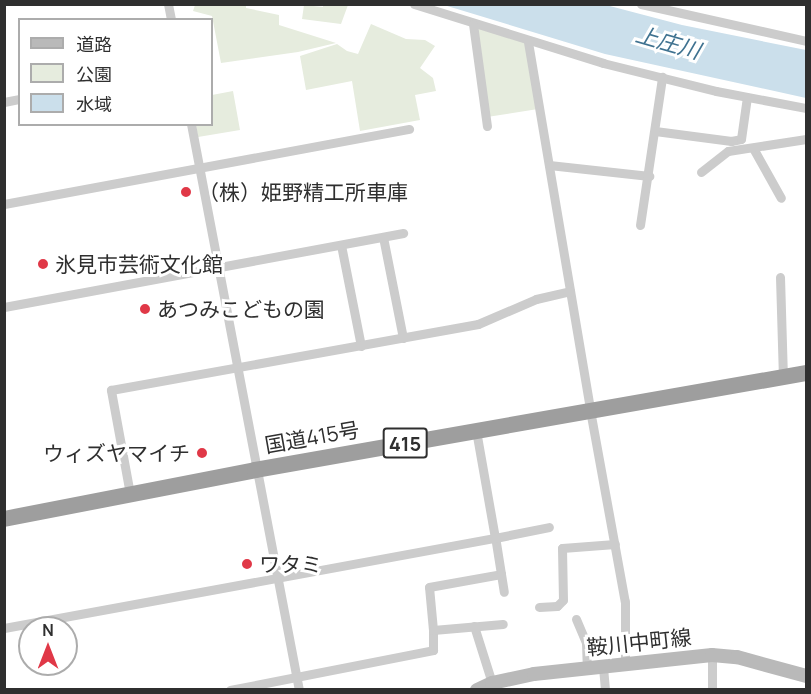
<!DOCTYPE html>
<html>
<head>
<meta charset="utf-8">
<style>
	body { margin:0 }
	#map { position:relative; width:811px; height:694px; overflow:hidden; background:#fff; font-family:Manrope,"Noto Sans JP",sans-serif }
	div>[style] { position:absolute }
	.green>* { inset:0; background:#e6ecde }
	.water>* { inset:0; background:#cbdfeb }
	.minor>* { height:9px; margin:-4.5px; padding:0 4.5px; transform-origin:4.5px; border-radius:4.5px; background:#ccc }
	.secondary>* { height:14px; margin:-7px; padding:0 7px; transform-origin:7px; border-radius:7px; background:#b9b9b9 }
	.trunk>* { height:16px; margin:-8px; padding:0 8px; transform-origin:8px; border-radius:8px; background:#9e9e9e }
	.dots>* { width:16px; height:16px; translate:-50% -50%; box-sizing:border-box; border:3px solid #fff; border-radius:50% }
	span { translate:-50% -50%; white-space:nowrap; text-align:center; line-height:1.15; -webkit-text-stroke:6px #fff; paint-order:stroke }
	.shield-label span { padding:2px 4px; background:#fff; border:2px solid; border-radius:4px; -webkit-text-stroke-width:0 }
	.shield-label { font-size:20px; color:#2f2f2f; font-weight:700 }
	.poi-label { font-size:21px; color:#2f2f2f }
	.left { translate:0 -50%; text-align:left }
	.right { translate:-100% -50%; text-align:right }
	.street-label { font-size:21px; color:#2f2f2f }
	.water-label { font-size:22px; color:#3f7290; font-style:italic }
	.frame { position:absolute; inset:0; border:6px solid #2f2f2f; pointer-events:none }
	.legend { position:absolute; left:18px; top:18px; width:195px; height:108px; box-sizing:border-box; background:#fff; border:2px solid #acacac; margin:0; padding:8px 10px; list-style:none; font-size:18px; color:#2f2f2f }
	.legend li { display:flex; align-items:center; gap:12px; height:30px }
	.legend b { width:30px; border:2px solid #acacac }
	.north { position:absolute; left:18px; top:616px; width:60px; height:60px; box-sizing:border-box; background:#fff; border:2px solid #acacac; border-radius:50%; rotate:0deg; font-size:16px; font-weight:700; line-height:24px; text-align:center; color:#2f2f2f }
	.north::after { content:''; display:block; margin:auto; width:21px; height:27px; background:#e03847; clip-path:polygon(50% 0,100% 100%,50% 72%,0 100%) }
</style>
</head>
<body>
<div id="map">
	<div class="green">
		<div style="clip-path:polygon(195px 5px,246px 5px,246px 8px,279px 15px,279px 25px,336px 43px,298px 52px,221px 63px,212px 16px,193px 11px)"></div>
		<div style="clip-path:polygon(304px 5px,323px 7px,323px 5px,348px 5px,341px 24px,302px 19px)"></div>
		<div style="clip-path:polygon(371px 24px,406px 39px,425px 40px,435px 46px,420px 68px,433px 78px,436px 91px,415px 95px,420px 120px,360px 131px,352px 81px,306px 90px,300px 56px,337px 44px,347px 51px,358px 54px)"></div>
		<div style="clip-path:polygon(474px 26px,527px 42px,538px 109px,487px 117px)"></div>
		<div style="clip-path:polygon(233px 91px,240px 130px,198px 137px,196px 125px,212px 124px,212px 95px)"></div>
	</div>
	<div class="water">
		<div style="clip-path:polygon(444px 5px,606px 5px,682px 25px,806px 50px,806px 98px,605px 54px)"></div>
	</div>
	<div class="minor">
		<div style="left:168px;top:4px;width:16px;rotate:79deg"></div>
		<div style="left:414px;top:4px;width:198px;rotate:17.3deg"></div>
		<div style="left:603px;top:63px;width:116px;rotate:13.9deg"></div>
		<div style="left:716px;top:91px;width:92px;rotate:10.7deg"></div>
		<div style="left:641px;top:4px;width:169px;rotate:12.6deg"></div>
		<div style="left:473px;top:24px;width:103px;rotate:82.2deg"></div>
		<div style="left:528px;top:42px;width:373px;rotate:80.4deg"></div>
		<div style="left:590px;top:410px;width:195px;rotate:79.7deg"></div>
		<div style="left:625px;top:602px;width:63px;rotate:90deg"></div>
		<div style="left:4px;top:102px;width:16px;rotate:-11deg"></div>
		<div style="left:191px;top:124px;width:576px;rotate:79.2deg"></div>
		<div style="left:655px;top:131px;width:77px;rotate:7.5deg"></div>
		<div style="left:731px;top:141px;width:10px;rotate:-11deg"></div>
		<div style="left:741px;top:139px;width:42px;rotate:-81.9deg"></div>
		<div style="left:753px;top:148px;width:57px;rotate:60.8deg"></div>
		<div style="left:549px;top:165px;width:101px;rotate:6.3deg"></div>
		<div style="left:701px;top:172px;width:34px;rotate:-38deg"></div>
		<div style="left:728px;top:151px;width:79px;rotate:-8.7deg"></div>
		<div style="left:4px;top:204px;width:412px;rotate:-10.5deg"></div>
		<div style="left:640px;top:225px;width:150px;rotate:-81.5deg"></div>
		<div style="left:383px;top:237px;width:103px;rotate:78.8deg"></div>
		<div style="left:341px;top:245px;width:103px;rotate:78.8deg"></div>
		<div style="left:780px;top:277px;width:100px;rotate:88.3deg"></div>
		<div style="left:4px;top:307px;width:406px;rotate:-10.5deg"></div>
		<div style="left:130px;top:494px;width:106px;rotate:-100.4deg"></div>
		<div style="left:111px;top:390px;width:373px;rotate:-10.2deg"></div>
		<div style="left:478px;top:324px;width:63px;rotate:-23.3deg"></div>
		<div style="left:536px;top:299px;width:35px;rotate:-13deg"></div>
		<div style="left:501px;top:574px;width:36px;rotate:-99deg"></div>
		<div style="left:495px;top:538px;width:55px;rotate:-11.5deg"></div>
		<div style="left:539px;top:607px;width:18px;rotate:-3deg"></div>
		<div style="left:557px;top:606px;width:8px;rotate:-45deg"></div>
		<div style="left:563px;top:600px;width:52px;rotate:-91.1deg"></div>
		<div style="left:562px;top:548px;width:53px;rotate:-4.3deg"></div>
		<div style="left:576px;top:619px;width:26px;rotate:67deg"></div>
		<div style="left:586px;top:643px;width:26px;rotate:88deg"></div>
		<div style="left:474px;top:626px;width:60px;rotate:72.5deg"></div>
		<div style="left:4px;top:628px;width:499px;rotate:-10.4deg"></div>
		<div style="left:495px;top:538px;width:110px;rotate:-100deg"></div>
		<div style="left:433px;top:630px;width:43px;rotate:-95.3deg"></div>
		<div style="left:429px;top:587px;width:73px;rotate:-10.2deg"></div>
		<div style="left:501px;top:574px;width:18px;rotate:81deg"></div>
		<div style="left:712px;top:655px;width:35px;rotate:90deg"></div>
		<div style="left:603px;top:667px;width:23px;rotate:85deg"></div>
		<div style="left:230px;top:690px;width:207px;rotate:-11.1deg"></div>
		<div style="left:433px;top:650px;width:20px;rotate:-90deg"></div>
		<div style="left:433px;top:630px;width:70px;rotate:-4.9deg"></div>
	</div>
	<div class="secondary">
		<div style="left:477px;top:690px;width:17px;rotate:-25deg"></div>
		<div style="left:492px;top:683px;width:43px;rotate:-12.1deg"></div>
		<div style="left:534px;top:674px;width:179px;rotate:-6.1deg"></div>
		<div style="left:712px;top:655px;width:25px;rotate:5deg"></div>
		<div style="left:737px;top:657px;width:72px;rotate:15.4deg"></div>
	</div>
	<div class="trunk">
		<div style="left:4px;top:519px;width:256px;rotate:-11deg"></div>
		<div style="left:255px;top:470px;width:559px;rotate:-9.98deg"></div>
	</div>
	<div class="dots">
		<div style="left:186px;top:192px;background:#e03847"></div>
		<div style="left:43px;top:264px;background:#e03847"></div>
		<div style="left:145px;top:309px;background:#e03847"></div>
		<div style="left:202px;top:453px;background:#e03847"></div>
		<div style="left:247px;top:564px;background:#e03847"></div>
	</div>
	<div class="shield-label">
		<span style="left:405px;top:443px">415</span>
	</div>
	<div class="poi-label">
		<span class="left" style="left:198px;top:192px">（株）姫野精工所車庫</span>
		<span class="left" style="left:55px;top:264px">氷見市芸術文化館</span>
		<span class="left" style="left:157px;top:309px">あつみこどもの園</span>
		<span class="right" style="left:190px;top:453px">ウィズヤマイチ</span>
		<span class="left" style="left:259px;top:564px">ワタミ</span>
	</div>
	<div class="street-label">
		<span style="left:312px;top:437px;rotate:-10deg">国道415号</span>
		<span style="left:639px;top:642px;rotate:-6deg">鞍川中町線</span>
	</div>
	<div class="water-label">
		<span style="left:668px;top:43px;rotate:16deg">上庄川</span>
	</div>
	<div class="frame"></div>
	<ul class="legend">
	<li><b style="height:8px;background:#b9b9b9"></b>道路</li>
	<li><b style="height:16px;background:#e6ecde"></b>公園</li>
	<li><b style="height:16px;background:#cbdfeb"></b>水域</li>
	</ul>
	<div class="north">N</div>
</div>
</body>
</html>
